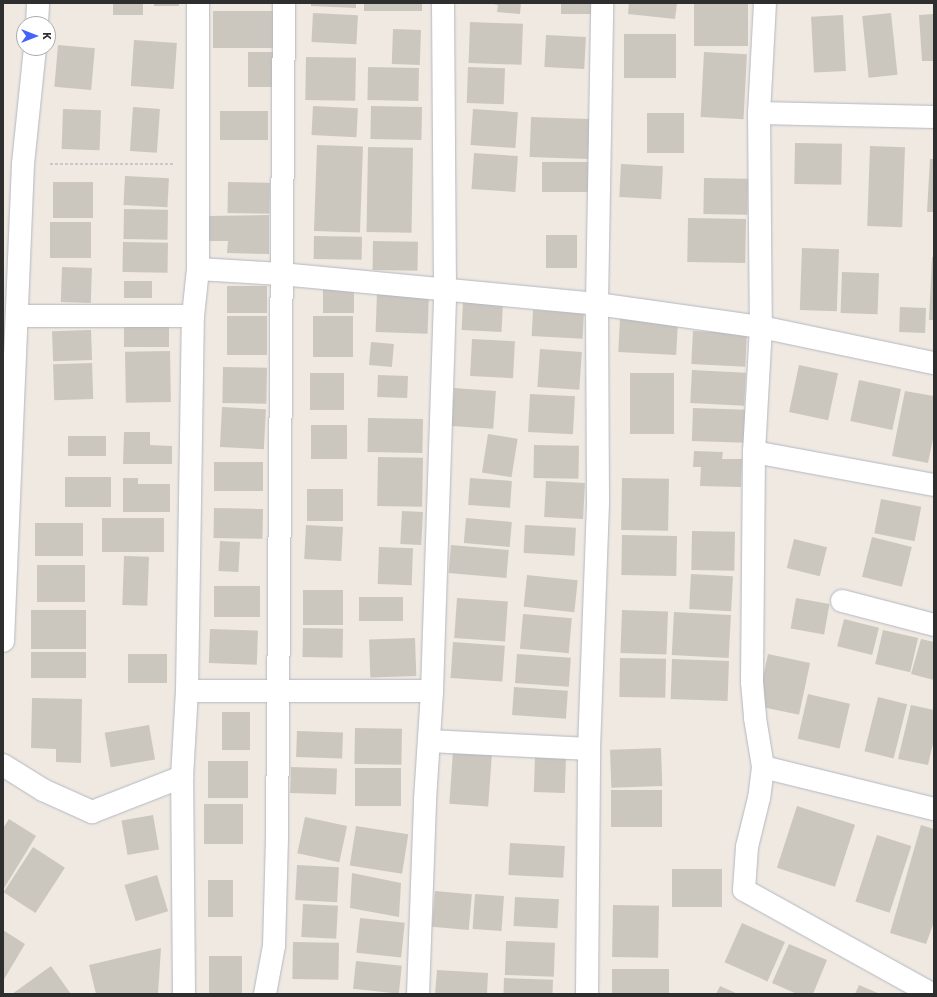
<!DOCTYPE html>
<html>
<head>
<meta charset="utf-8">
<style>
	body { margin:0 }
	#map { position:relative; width:937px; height:997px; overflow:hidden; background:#efe9e1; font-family:Commissioner,sans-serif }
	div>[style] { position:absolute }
	.building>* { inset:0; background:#cbc7bf; transform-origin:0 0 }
	.path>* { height:2.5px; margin-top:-1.25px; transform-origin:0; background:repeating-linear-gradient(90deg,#c9c9c9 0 3px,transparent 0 5px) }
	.roads { filter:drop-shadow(0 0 1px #b4b7c1) drop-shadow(0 0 1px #b4b7c1) }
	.minor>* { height:22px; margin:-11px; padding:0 11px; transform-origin:11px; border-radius:11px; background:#fff }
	span { translate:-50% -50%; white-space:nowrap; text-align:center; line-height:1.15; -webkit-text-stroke:3px #fff; paint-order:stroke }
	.frame { position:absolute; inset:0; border:4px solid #2e2e2e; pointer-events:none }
	.north { position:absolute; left:16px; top:16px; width:40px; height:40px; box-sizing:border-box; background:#fff; border:1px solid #ababab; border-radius:50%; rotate:90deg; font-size:11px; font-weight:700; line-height:16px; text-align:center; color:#2e2e2e }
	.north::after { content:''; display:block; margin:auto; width:14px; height:18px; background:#4264fb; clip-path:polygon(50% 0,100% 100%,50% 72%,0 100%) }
</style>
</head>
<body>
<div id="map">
	<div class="building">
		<div style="left:113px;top:3px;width:30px;height:12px"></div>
		<div style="left:154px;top:3px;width:25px;height:3px"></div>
		<div style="clip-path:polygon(311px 3px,356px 3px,356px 8px,311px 6px)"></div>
		<div style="left:364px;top:3px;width:58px;height:8px"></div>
		<div style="clip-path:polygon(488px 3px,521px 3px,520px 14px,497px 12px,498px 5px)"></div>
		<div style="left:561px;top:3px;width:30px;height:11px"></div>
		<div style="clip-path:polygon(629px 3px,677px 3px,675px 19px,628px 14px)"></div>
		<div style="left:694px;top:3px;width:54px;height:43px"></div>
		<div style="left:213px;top:11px;width:64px;height:37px"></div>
		<div style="left:313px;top:13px;width:45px;height:29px;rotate:3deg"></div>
		<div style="left:891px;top:13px;width:62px;height:29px;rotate:84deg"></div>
		<div style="clip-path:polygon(934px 14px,934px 61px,922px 61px,919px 15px)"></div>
		<div style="left:843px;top:15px;width:56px;height:32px;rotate:87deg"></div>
		<div style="left:470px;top:22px;width:53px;height:41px;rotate:2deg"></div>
		<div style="left:393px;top:29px;width:28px;height:35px;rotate:2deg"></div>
		<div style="left:624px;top:34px;width:52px;height:44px"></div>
		<div style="left:546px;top:35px;width:40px;height:32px;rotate:3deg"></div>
		<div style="left:134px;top:40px;width:43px;height:46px;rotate:4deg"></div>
		<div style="left:58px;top:45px;width:37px;height:42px;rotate:5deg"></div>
		<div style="left:248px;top:52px;width:25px;height:35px"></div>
		<div style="left:704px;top:52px;width:43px;height:65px;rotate:3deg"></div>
		<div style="left:306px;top:57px;width:50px;height:43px;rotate:1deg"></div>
		<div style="left:368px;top:67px;width:51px;height:33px;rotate:1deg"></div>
		<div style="left:468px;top:67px;width:37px;height:36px;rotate:2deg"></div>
		<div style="left:313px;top:106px;width:45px;height:29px;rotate:3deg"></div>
		<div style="left:371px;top:106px;width:51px;height:33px;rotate:1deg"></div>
		<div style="left:133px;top:107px;width:27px;height:44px;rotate:4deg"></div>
		<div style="left:63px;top:109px;width:38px;height:40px;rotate:2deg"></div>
		<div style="left:473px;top:109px;width:45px;height:36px;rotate:4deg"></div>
		<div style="left:220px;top:111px;width:48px;height:29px"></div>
		<div style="left:647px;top:113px;width:37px;height:40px"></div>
		<div style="left:531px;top:117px;width:59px;height:40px;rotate:2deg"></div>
		<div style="left:795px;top:143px;width:47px;height:41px;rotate:1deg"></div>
		<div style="left:317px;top:145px;width:46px;height:86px;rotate:2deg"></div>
		<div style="left:870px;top:146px;width:35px;height:80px;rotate:2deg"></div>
		<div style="left:368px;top:147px;width:45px;height:85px;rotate:1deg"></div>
		<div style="left:474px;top:153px;width:44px;height:36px;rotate:4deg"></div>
		<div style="clip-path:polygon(930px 159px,934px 159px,934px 212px,927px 212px)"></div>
		<div style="left:542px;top:162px;width:47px;height:30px"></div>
		<div style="left:621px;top:164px;width:42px;height:33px;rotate:3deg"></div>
		<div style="left:125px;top:176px;width:44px;height:29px;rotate:3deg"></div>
		<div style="left:704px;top:178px;width:44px;height:36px;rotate:1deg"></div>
		<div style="left:53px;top:182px;width:40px;height:36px"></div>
		<div style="left:228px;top:182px;width:42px;height:31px;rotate:1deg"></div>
		<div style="left:124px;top:209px;width:44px;height:30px;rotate:1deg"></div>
		<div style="clip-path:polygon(269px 215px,269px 254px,227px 253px,228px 241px,209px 241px,209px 216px)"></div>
		<div style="left:688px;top:218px;width:58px;height:44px;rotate:1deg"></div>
		<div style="left:50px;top:222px;width:41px;height:36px"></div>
		<div style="left:546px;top:235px;width:31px;height:33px"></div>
		<div style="left:314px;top:236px;width:48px;height:23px;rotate:1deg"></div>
		<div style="left:373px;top:241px;width:45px;height:29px;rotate:1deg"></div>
		<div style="left:123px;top:242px;width:45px;height:30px;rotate:1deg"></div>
		<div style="left:802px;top:248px;width:37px;height:62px;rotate:2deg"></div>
		<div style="clip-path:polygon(932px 257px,934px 257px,934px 320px,929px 320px)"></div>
		<div style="left:62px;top:267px;width:30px;height:35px;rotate:2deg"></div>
		<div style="left:842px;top:272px;width:37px;height:41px;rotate:2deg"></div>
		<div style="left:124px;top:281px;width:28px;height:17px"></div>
		<div style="left:227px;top:286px;width:40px;height:27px"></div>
		<div style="left:323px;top:289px;width:31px;height:24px"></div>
		<div style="left:377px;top:292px;width:52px;height:40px;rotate:2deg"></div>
		<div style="left:463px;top:302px;width:40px;height:28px;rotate:3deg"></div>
		<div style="left:900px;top:307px;width:26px;height:25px;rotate:2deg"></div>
		<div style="left:533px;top:310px;width:51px;height:26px;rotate:3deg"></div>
		<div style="left:267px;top:316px;width:39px;height:40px;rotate:90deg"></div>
		<div style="left:313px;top:316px;width:40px;height:41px"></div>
		<div style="left:620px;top:319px;width:58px;height:33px;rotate:3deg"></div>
		<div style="left:169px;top:327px;width:20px;height:45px;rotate:90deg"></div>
		<div style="left:91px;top:330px;width:30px;height:39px;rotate:88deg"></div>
		<div style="left:693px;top:331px;width:54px;height:33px;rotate:3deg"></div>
		<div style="left:472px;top:339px;width:43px;height:37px;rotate:3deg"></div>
		<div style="left:371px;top:342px;width:23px;height:23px;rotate:5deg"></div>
		<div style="left:540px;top:349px;width:42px;height:38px;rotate:4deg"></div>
		<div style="left:170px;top:351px;width:51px;height:45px;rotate:89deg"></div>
		<div style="left:92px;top:363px;width:36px;height:39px;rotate:88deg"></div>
		<div style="left:799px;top:365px;width:40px;height:48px;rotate:12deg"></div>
		<div style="left:223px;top:367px;width:44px;height:36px;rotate:1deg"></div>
		<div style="left:692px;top:370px;width:54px;height:33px;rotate:3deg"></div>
		<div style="left:310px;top:373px;width:34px;height:37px"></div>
		<div style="left:630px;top:373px;width:44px;height:61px"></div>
		<div style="left:378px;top:375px;width:30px;height:22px;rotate:2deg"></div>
		<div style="left:859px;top:380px;width:43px;height:42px;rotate:12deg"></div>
		<div style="left:454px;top:388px;width:42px;height:38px;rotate:4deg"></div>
		<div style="clip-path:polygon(905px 391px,934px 396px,934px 434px,928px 463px,892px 456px)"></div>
		<div style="left:530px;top:394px;width:45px;height:38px;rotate:3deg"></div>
		<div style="left:222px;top:407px;width:44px;height:40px;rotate:3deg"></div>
		<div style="left:693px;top:408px;width:53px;height:33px;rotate:2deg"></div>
		<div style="left:368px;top:418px;width:55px;height:34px;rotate:1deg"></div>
		<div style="left:311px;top:425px;width:36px;height:34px"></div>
		<div style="clip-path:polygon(124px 432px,150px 432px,150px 445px,172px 446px,172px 464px,123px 464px)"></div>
		<div style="left:488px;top:434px;width:30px;height:39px;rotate:9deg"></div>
		<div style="left:68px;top:436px;width:38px;height:20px"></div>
		<div style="left:534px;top:445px;width:45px;height:33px;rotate:1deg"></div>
		<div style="clip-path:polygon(694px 451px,723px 452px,722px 459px,742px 459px,741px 487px,700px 486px,701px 467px,693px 467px)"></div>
		<div style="left:378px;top:457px;width:45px;height:49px;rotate:1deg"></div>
		<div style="left:214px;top:462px;width:49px;height:29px"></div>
		<div style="left:65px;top:477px;width:46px;height:30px"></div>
		<div style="clip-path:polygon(123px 478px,138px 478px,138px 484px,170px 484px,170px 512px,123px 512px)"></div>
		<div style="left:470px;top:478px;width:42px;height:27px;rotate:4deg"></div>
		<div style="left:622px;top:478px;width:47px;height:52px;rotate:1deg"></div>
		<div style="left:546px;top:481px;width:39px;height:36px;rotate:3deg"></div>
		<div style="left:307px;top:489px;width:36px;height:32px"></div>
		<div style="left:881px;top:499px;width:41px;height:35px;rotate:11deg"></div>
		<div style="left:214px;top:508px;width:49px;height:30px;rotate:1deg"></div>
		<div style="left:402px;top:511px;width:21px;height:33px;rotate:3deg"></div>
		<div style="left:102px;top:518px;width:62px;height:34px"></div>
		<div style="left:466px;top:518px;width:46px;height:25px;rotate:5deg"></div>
		<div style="left:35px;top:523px;width:48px;height:33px"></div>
		<div style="left:306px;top:525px;width:37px;height:34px;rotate:3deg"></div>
		<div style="left:525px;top:525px;width:51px;height:28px;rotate:3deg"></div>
		<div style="left:692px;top:531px;width:43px;height:39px;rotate:1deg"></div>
		<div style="left:622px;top:535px;width:55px;height:40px;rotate:1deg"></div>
		<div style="left:872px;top:537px;width:41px;height:41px;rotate:14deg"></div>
		<div style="left:794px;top:539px;width:34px;height:30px;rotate:14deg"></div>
		<div style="left:220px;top:541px;width:20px;height:30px;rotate:3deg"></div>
		<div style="left:451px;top:545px;width:58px;height:28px;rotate:5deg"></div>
		<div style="left:379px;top:547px;width:34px;height:37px;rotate:2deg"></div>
		<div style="left:124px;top:556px;width:25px;height:49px;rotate:2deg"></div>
		<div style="left:85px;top:565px;width:37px;height:48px;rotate:90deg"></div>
		<div style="left:691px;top:574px;width:42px;height:35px;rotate:3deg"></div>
		<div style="left:527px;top:575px;width:51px;height:32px;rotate:6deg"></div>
		<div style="left:214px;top:586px;width:46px;height:31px"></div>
		<div style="left:303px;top:590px;width:40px;height:35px"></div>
		<div style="left:403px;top:597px;width:24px;height:44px;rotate:90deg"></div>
		<div style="left:457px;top:598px;width:51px;height:40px;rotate:4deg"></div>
		<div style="left:796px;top:598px;width:34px;height:31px;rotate:10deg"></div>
		<div style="left:31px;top:610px;width:55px;height:39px"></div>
		<div style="left:622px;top:610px;width:46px;height:43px;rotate:2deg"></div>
		<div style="left:674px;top:612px;width:57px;height:43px;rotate:3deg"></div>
		<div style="left:523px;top:614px;width:49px;height:35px;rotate:5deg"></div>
		<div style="left:844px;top:619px;width:36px;height:28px;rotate:14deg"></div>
		<div style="left:303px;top:628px;width:40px;height:29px;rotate:1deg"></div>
		<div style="left:210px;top:629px;width:48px;height:34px;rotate:2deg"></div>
		<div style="left:883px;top:630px;width:36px;height:35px;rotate:13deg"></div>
		<div style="left:415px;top:638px;width:38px;height:46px;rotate:88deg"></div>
		<div style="clip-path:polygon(921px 639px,934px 642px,934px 680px,911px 674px)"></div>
		<div style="left:453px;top:642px;width:52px;height:36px;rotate:4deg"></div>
		<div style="left:31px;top:652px;width:55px;height:26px"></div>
		<div style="left:167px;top:654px;width:29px;height:39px;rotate:90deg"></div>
		<div style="left:517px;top:654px;width:54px;height:29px;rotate:4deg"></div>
		<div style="left:768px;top:654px;width:43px;height:53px;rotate:12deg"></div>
		<div style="left:620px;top:658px;width:46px;height:39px;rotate:1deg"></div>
		<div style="left:672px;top:659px;width:57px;height:40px;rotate:2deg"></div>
		<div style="left:514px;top:687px;width:54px;height:28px;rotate:4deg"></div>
		<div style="left:808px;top:694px;width:43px;height:46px;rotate:13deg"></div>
		<div style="left:878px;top:697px;width:30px;height:56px;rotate:14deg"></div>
		<div style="clip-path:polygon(32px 698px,82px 699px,81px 763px,56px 762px,56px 749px,31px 748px)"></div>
		<div style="clip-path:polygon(911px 705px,934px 710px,934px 739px,928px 765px,898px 759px)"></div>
		<div style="left:222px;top:712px;width:28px;height:38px"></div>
		<div style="left:149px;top:725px;width:35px;height:45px;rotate:80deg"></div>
		<div style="left:355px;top:728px;width:47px;height:36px;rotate:1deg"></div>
		<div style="left:297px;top:731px;width:46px;height:26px;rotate:2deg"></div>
		<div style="left:661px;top:748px;width:38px;height:51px;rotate:88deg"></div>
		<div style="left:453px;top:751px;width:39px;height:53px;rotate:4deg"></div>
		<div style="left:535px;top:757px;width:31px;height:35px;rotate:2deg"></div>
		<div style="left:208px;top:761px;width:40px;height:37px"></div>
		<div style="left:291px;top:767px;width:46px;height:26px;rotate:2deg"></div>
		<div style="left:355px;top:768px;width:46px;height:38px"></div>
		<div style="left:662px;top:790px;width:37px;height:51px;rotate:90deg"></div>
		<div style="left:204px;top:804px;width:39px;height:40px"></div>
		<div style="left:797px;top:806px;width:61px;height:65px;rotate:18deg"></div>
		<div style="left:153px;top:815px;width:35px;height:32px;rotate:80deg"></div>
		<div style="left:305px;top:817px;width:43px;height:37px;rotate:12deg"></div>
		<div style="clip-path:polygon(9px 819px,36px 836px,3px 890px,3px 828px)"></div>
		<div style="clip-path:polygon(921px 825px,934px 829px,934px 922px,926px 944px,890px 933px)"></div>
		<div style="left:356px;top:826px;width:53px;height:40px;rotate:9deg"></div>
		<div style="left:877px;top:835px;width:36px;height:70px;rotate:18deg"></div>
		<div style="left:510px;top:843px;width:55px;height:32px;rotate:3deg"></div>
		<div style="left:33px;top:847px;width:38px;height:54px;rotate:33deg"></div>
		<div style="left:297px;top:865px;width:42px;height:35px;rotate:3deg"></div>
		<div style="left:672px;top:869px;width:50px;height:38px"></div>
		<div style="clip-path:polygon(352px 873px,401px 883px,399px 917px,350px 908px)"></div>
		<div style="left:157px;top:875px;width:38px;height:34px;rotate:73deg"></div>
		<div style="left:208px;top:880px;width:25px;height:37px"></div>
		<div style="left:435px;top:891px;width:37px;height:36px;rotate:5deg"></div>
		<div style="left:475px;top:894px;width:29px;height:35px;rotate:4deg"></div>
		<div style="left:515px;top:897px;width:44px;height:29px;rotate:3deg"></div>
		<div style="left:303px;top:904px;width:35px;height:33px;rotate:3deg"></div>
		<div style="left:613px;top:905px;width:46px;height:52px;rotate:1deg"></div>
		<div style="left:360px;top:918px;width:45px;height:35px;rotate:6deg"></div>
		<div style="left:742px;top:923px;width:47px;height:43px;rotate:24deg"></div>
		<div style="clip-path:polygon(3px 930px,25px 944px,3px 981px)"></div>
		<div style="left:506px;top:941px;width:49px;height:34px;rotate:2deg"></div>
		<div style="left:293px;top:942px;width:46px;height:37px;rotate:1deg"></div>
		<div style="clip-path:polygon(789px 944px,827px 960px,813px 994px,797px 994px,772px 983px)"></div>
		<div style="clip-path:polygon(161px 948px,158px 994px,96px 994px,89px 965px)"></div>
		<div style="left:209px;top:956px;width:33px;height:38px"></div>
		<div style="left:356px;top:961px;width:46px;height:28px;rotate:6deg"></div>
		<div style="clip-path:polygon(51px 966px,71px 994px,12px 994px)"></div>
		<div style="left:669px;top:969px;width:25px;height:57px;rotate:90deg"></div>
		<div style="clip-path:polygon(437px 970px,488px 973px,487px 994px,435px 994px)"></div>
		<div style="left:504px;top:978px;width:49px;height:16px;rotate:2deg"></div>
		<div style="clip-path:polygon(859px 985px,880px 994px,855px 994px)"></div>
		<div style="clip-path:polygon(720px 986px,738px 994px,716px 994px)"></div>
	</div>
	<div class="path">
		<div style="left:50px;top:164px;width:123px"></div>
	</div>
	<div class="roads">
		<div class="minor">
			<div style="left:765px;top:3px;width:110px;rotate:93.1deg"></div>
			<div style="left:759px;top:113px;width:214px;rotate:89.5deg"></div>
			<div style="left:761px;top:327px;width:125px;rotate:93.2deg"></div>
			<div style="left:754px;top:452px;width:230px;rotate:90.5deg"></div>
			<div style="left:752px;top:682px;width:36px;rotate:85deg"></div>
			<div style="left:755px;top:718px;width:50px;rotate:80.7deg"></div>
			<div style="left:763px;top:767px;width:176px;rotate:13.8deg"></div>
			<div style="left:37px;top:24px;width:21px;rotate:-87deg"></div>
			<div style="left:759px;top:113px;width:175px;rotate:1.3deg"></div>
			<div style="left:198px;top:269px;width:83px;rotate:3.4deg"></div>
			<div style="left:281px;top:274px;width:317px;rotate:5.4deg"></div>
			<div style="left:597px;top:304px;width:166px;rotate:8deg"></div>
			<div style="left:761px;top:327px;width:177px;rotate:11.8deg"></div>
			<div style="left:17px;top:316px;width:176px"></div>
			<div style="left:754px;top:452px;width:183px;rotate:10.4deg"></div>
			<div style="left:842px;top:601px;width:95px;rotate:14.6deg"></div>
			<div style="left:3px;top:641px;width:477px;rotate:-87.6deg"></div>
			<div style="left:23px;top:164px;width:117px;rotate:-84.1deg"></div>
			<div style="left:187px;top:691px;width:245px"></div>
			<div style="left:430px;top:741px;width:159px;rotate:2.9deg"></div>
			<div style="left:3px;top:765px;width:47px;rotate:32deg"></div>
			<div style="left:43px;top:790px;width:54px;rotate:24.2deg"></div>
			<div style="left:92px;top:812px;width:97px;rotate:-21.3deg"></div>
			<div style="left:763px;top:767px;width:31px;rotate:97deg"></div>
			<div style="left:759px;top:798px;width:50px;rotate:103.8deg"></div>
			<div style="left:747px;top:847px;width:43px;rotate:94deg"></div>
			<div style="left:744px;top:890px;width:215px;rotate:29deg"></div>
			<div style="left:184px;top:994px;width:217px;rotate:-90.5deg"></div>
			<div style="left:182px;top:777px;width:86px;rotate:-86.7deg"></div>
			<div style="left:187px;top:691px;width:375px;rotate:-89.1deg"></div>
			<div style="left:193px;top:316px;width:47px;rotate:-83.9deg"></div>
			<div style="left:198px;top:269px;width:266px;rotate:-90deg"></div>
			<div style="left:265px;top:994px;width:49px;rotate:-79.4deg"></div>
			<div style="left:274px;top:946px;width:109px;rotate:-88.4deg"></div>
			<div style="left:277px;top:837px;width:834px;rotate:-89.52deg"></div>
			<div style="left:418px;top:994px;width:194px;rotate:-87.9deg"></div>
			<div style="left:425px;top:800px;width:109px;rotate:-86.3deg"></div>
			<div style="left:432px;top:691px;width:402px;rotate:-88.1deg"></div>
			<div style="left:445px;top:289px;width:286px;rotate:-90.4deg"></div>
			<div style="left:587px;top:994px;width:245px;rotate:-89.5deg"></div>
			<div style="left:589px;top:749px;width:248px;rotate:-87.9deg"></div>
			<div style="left:598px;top:501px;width:197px;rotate:-90.3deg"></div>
			<div style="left:597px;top:304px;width:301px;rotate:-89deg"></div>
		</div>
	</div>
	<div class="frame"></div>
	<div class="north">K</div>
</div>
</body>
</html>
